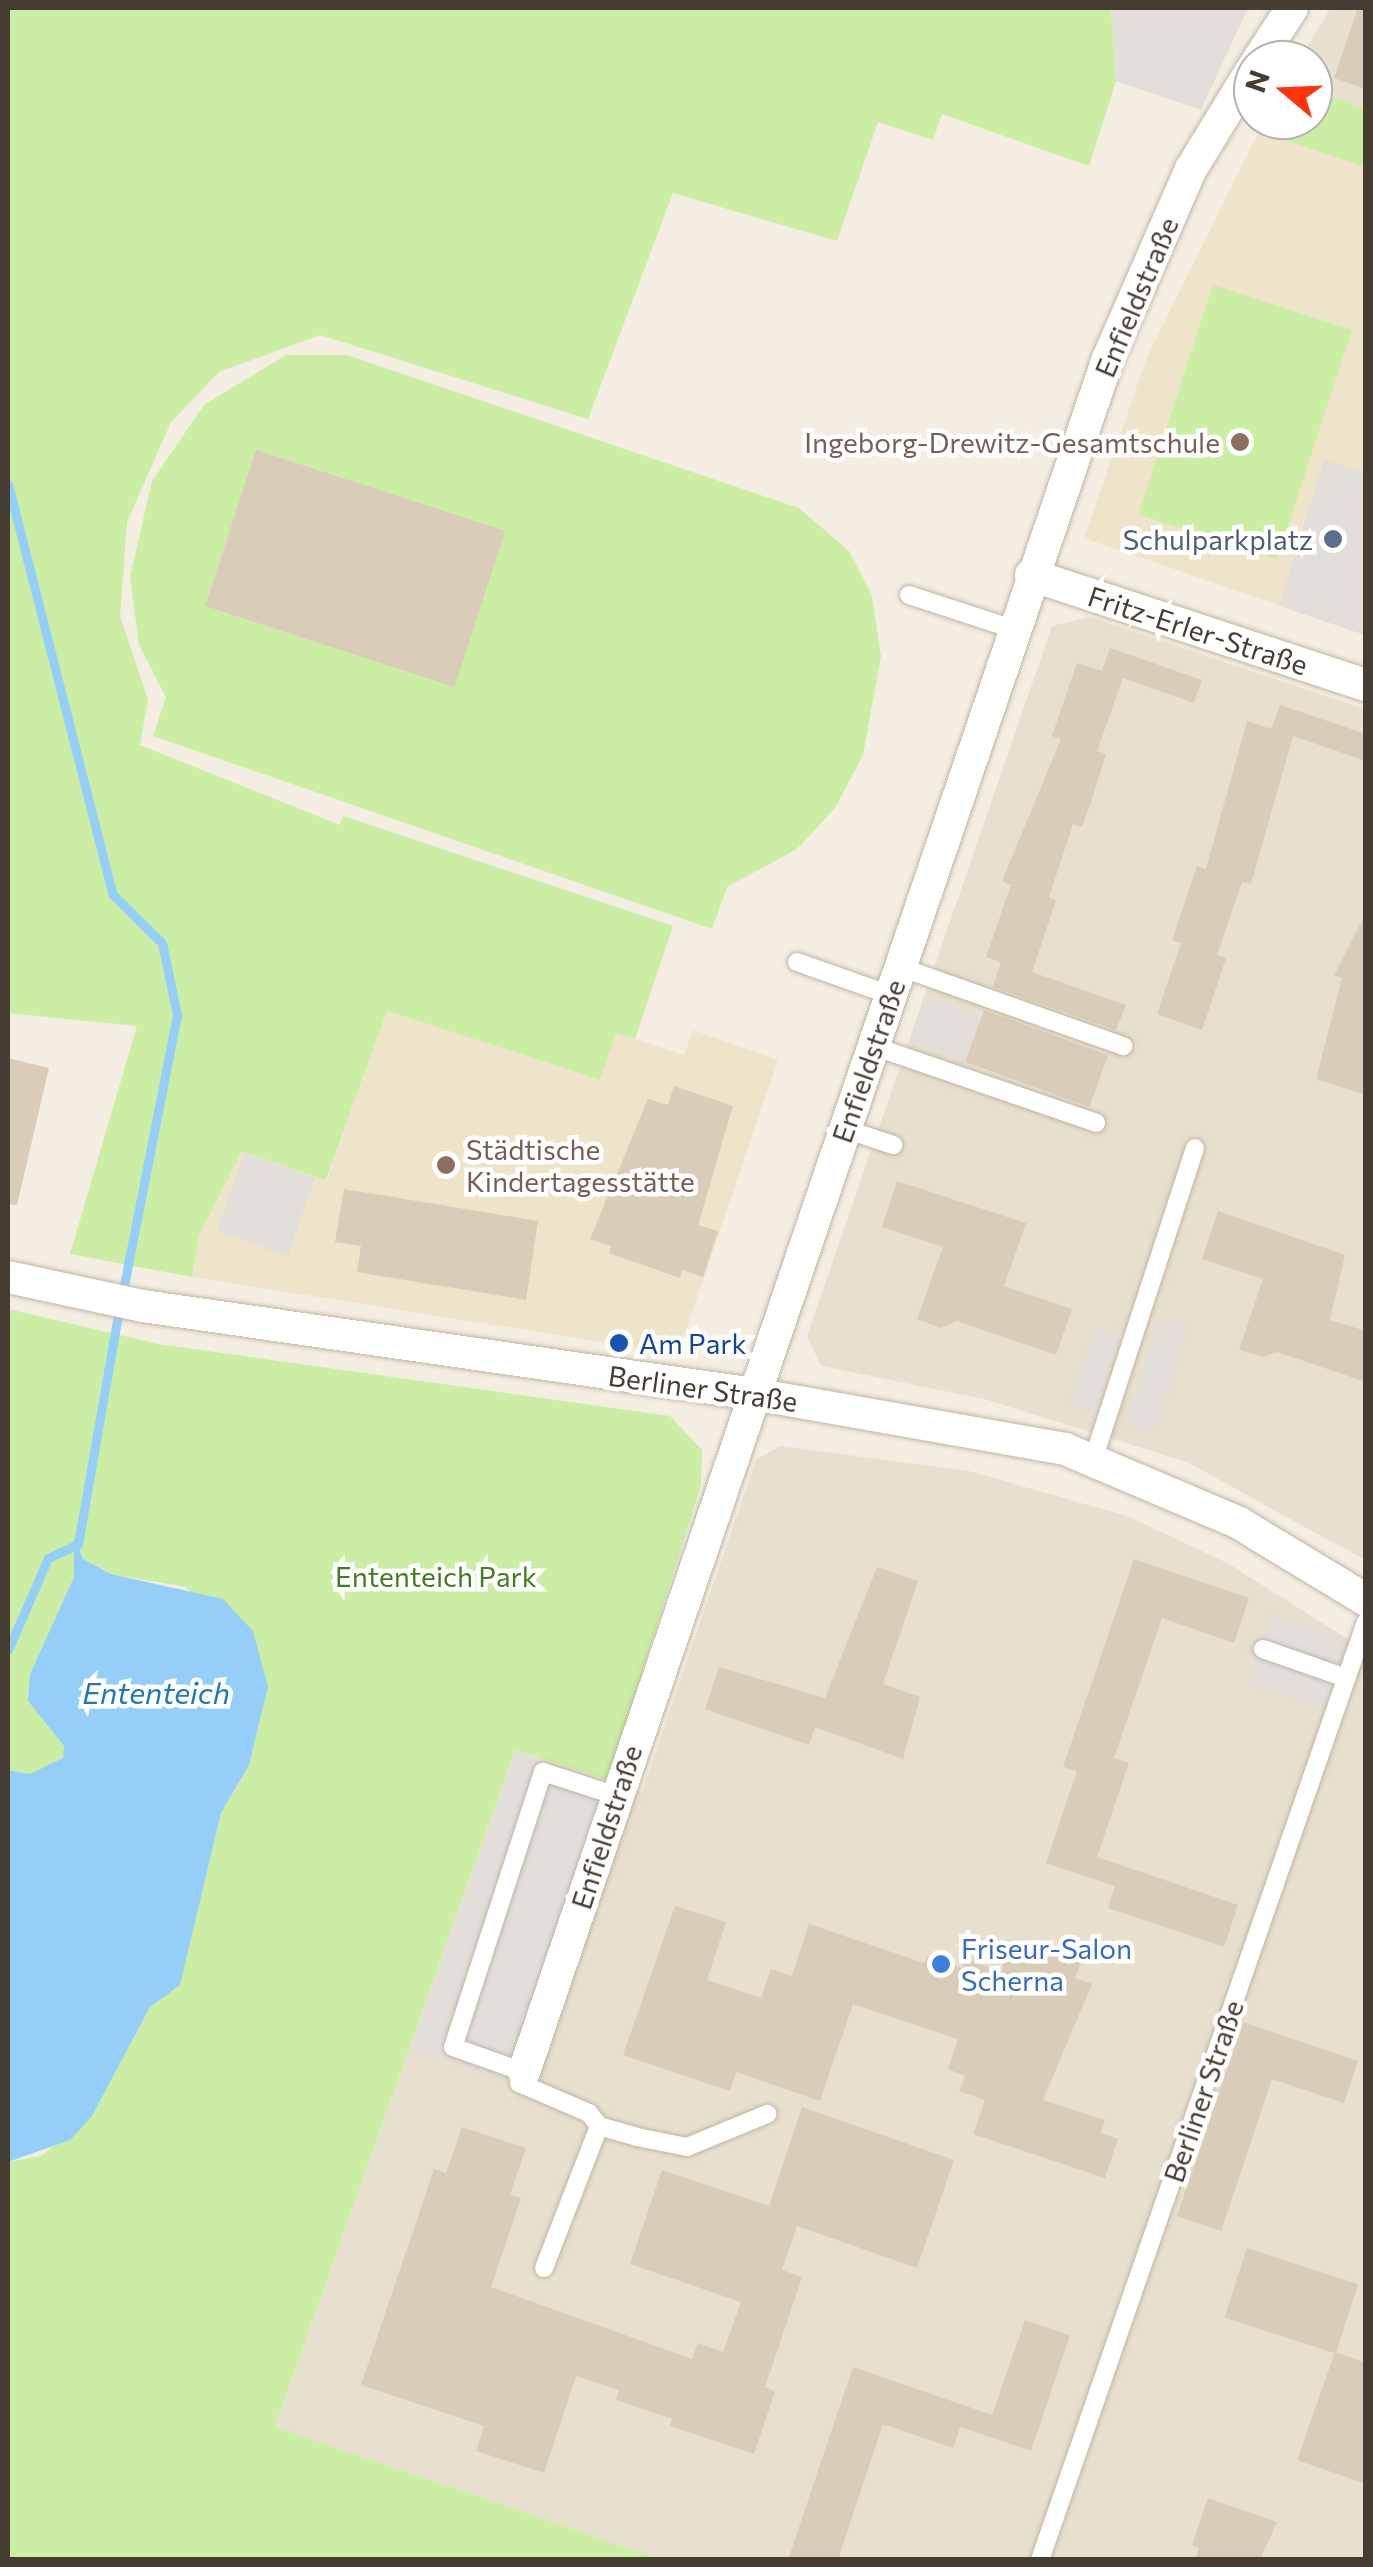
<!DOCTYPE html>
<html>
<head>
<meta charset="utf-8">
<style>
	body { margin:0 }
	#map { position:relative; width:1373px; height:2567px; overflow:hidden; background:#f3eee1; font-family:Commissioner,sans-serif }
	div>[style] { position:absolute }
	.residential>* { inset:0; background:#e8e0ce }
	.education>* { inset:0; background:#eee4c9 }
	.green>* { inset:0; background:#cbeda4; transform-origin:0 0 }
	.parking>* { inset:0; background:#e2dfdb; transform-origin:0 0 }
	.water>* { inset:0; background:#95cef8 }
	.stream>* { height:9px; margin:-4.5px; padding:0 4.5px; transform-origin:4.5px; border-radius:4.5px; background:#95cef8 }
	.building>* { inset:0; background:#d9ccb8; transform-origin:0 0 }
	.roads { filter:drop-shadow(0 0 2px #bfb6a3) drop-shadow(0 0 2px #bfb6a3) }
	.service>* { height:18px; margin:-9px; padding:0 9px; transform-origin:9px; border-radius:9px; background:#fff }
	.minor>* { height:32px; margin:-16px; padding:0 16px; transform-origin:16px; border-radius:16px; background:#fff }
	.dots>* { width:28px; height:28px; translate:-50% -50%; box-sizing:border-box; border:5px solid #fff; border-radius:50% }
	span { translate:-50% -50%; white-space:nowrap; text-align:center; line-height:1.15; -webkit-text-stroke:9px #fff; paint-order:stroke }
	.street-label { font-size:28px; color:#453d31 }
	.education-label { font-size:28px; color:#785e54 }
	.right { translate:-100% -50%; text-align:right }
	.left { translate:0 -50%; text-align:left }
	.service-label { font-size:28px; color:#4e5e75 }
	.transit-label { font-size:28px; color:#164399 }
	.park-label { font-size:28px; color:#417c1f }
	.shop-label { font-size:28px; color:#366cbe }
	.water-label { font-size:30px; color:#2077bb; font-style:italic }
	.frame { position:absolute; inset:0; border:10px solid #453d31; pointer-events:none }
	.north { position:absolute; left:1233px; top:40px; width:100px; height:100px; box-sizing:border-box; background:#fff; border:2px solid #b5b1ad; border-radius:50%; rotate:289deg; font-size:28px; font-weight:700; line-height:40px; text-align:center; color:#453d31 }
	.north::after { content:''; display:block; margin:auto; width:35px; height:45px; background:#ff340c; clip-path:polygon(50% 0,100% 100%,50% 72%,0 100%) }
</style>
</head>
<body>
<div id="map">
	<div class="residential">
		<div style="clip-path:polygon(1331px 8px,1365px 8px,1365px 108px,1313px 90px,1313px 60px,1299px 60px)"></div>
		<div style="clip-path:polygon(1090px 617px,1365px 709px,1365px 1560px,1187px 1462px,984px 1399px,821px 1366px,807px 1336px,1052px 626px)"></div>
		<div style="clip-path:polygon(780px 1446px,969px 1471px,1130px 1517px,1229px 1564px,1365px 1650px,1365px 2559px,660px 2559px,275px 2428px,515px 1750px,642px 1792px,756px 1460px)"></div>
	</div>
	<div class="education">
		<div style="clip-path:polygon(1259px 131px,1365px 167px,1365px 635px,1084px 538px,1147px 357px)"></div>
		<div style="clip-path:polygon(387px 1011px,599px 1080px,616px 1033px,684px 1055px,693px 1030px,778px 1060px,678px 1354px,192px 1277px,199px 1236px,242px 1150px,327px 1180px)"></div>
	</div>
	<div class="green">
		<div style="clip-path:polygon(8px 8px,1111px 8px,1116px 81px,1089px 166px,942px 114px,933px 140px,878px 122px,837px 241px,673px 193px,588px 419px,320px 335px,219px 372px,171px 422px,127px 522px,120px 616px,148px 700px,140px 745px,340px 825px,343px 816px,673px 926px,635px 1039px,616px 1033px,600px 1080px,387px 1011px,326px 1180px,242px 1151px,199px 1236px,192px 1277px,70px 1254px,137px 1026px,8px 1013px)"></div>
		<div style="clip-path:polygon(1313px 90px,1365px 108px,1365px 167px,1259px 131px,1265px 120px,1313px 120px)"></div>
		<div style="left:1213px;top:285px;width:146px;height:241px;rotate:18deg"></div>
		<div style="clip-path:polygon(286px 355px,347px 355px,799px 508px,849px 551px,872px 596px,881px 656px,863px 755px,835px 808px,797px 849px,727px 887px,712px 929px,153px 736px,166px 697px,139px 645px,130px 577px,152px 481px,204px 405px)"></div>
		<div style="clip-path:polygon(8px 1309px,158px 1344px,670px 1416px,702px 1450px,701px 1485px,608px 1780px,515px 1750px,275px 2427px,660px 2559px,8px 2560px,8px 2162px,41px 2156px,92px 2116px,150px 2007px,180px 1984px,221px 1813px,249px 1765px,268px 1687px,186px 1587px,111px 1574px,83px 1559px,74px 1539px,74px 1577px,30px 1674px,28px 1701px,64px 1746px,63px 1758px,30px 1774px,8px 1770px)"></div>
	</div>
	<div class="parking">
		<div style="clip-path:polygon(1111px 8px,1248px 8px,1201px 110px,1116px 81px)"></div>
		<div style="clip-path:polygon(1324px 459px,1365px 473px,1365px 635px,1279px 606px)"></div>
		<div style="left:925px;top:997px;width:60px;height:48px;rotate:19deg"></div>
		<div style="left:244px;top:1153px;width:75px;height:83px;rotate:19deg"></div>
		<div style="left:1159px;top:1319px;width:30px;height:109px;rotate:17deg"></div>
		<div style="left:1094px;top:1328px;width:28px;height:80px;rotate:19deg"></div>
		<div style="left:1270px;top:1613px;width:83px;height:74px;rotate:18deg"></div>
		<div style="left:515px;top:1752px;width:97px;height:314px;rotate:19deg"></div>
	</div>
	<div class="water">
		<div style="clip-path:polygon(74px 1537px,83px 1559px,111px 1574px,223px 1599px,253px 1631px,268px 1687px,249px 1765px,221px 1813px,180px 1985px,150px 2007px,92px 2116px,70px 2140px,8px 2162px,8px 1770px,30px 1774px,63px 1758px,64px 1746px,28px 1701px,30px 1674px,74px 1577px)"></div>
	</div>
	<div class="stream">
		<div style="left:8px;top:484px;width:424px;rotate:75.7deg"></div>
		<div style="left:113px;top:895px;width:69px;rotate:44.4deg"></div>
		<div style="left:162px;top:943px;width:74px;rotate:78.2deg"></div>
		<div style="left:177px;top:1015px;width:285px;rotate:101.1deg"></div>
		<div style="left:8px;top:1650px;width:100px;rotate:-66.5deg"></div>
		<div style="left:48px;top:1558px;width:33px;rotate:-25deg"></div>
		<div style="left:78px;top:1544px;width:238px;rotate:-80.1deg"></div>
	</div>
	<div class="building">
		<div style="clip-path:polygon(1358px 8px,1366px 8px,1366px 89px,1334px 78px)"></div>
		<div style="left:256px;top:450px;width:262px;height:164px;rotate:18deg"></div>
		<div style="clip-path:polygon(1110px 648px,1202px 680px,1194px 703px,1123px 678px,1097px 751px,1106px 754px,1090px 805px,1082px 827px,1073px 824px,1049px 897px,1056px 900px,1032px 972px,1126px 1005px,1116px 1030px,993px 987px,1001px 962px,986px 957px,1011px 885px,1002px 881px,1061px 739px,1052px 736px,1077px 663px,1102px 671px)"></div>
		<div style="clip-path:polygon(1280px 705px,1366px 734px,1366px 761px,1293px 736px,1251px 884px,1242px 882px,1217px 955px,1226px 958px,1202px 1030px,1157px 1014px,1181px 943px,1172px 940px,1197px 866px,1206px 869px,1247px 721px,1271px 729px)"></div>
		<div style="clip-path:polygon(1362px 921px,1366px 922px,1366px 1095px,1316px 1079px,1342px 978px,1334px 975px)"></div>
		<div style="left:984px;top:1010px;width:132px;height:55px;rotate:20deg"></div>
		<div style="clip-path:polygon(8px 1058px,49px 1068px,17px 1205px,8px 1204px)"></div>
		<div style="clip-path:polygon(674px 1086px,733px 1106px,698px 1225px,718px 1231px,703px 1277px,682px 1270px,680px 1278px,609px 1253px,611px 1246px,590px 1239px,648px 1099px,668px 1105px)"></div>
		<div style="clip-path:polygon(897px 1181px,1026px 1223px,1004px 1286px,1072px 1309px,1056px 1355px,957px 1321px,941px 1328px,917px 1319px,943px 1247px,882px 1227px)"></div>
		<div style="clip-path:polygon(344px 1189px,538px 1221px,526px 1300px,357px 1272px,361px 1246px,335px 1242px)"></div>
		<div style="clip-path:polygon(1218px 1211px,1345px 1255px,1330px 1320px,1366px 1331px,1366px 1382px,1277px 1352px,1263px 1357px,1239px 1350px,1263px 1279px,1202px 1259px)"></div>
		<div style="clip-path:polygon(1134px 1559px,1249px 1598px,1234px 1643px,1162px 1618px,1114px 1758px,1129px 1763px,1097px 1857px,1238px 1905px,1224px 1947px,1108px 1908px,1115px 1886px,1046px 1863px,1077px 1771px,1063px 1767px)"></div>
		<div style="clip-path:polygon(877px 1567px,918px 1581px,883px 1684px,920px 1697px,903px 1759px,815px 1727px,809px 1745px,705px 1709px,719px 1667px,825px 1698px)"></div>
		<div style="clip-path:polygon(675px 1906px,726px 1922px,707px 1980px,761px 1998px,771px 1969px,792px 1976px,809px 1924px,924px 1963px,927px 1956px,962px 1968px,964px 1959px,1001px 1971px,1012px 1940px,1081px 1963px,1075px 1978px,1092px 1984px,1043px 2100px,1105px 2120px,1101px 2133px,1118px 2139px,1105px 2178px,973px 2134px,985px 2100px,959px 2091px,965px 2076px,948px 2069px,958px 2039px,853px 2004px,820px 2101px,736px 2072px,730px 2091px,623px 2055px)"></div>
		<div style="clip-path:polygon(1243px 2022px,1358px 2061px,1344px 2103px,1272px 2079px,1221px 2231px,1177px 2216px)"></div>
		<div style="clip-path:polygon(802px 2107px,954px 2160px,917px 2268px,797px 2226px,782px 2270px,802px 2277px,765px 2387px,775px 2391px,754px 2454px,670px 2426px,672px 2419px,616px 2400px,619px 2390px,576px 2376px,544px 2473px,476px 2451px,484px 2426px,361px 2385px,434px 2169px,446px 2173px,462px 2127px,526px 2148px,510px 2195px,521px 2198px,491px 2287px,692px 2359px,698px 2343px,723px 2352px,741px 2302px,630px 2264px,662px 2170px,769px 2206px)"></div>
		<div style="left:1247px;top:2248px;width:117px;height:73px;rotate:18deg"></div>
		<div style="clip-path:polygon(1025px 2320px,1070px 2335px,1031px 2451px,960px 2427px,953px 2448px,883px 2424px,838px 2560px,788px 2560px,853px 2367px,992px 2415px)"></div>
		<div style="clip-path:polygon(1335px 2352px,1366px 2363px,1366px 2484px,1297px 2460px)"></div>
		<div style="clip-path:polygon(1208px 2498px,1277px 2522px,1260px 2560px,1195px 2560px,1199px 2548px,1192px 2545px)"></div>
	</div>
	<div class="roads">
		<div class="service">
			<div style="left:909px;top:595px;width:109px;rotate:18.1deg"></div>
			<div style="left:797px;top:962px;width:99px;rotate:19.5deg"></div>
			<div style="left:900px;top:967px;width:237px;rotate:19.5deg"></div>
			<div style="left:873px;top:1046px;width:236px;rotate:19deg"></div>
			<div style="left:845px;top:1129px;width:51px;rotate:18.4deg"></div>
			<div style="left:1094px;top:1457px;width:325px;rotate:-71.9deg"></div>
			<div style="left:1263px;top:1649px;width:88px;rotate:19.3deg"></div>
			<div style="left:617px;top:1796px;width:78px;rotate:-162deg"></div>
			<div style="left:543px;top:1772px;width:289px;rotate:108.1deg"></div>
			<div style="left:453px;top:2047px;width:75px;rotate:19.4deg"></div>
			<div style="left:524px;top:2072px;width:12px;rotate:114deg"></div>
			<div style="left:519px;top:2083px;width:76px;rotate:23.2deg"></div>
			<div style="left:589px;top:2113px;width:16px;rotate:52deg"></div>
			<div style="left:599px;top:2126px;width:40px;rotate:16deg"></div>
			<div style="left:637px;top:2137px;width:51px;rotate:11.3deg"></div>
			<div style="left:687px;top:2147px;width:87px;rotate:-22.4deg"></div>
			<div style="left:544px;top:2268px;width:152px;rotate:-68.8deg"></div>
			<div style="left:1040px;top:2560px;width:993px;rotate:-70.84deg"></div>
		</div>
		<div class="minor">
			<div style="left:1258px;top:60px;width:62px;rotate:-56.8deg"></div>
			<div style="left:1031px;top:575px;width:353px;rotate:18.2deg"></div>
			<div style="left:8px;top:1277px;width:138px;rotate:12.1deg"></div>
			<div style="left:143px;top:1306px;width:617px;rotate:8.2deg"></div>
			<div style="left:754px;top:1394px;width:316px;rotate:10deg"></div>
			<div style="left:1065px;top:1449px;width:189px;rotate:23deg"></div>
			<div style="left:1239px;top:1523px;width:149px;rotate:31.2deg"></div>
			<div style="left:524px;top:2072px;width:1808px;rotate:-71.18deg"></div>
			<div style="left:1107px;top:361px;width:210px;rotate:-66.4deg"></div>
			<div style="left:1191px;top:169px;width:119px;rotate:-58.5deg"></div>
		</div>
	</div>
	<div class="dots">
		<div style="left:1240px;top:442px;background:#8d6e63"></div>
		<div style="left:1333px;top:539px;background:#5c6f8a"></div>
		<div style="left:446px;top:1165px;background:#8d6e63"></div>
		<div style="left:619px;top:1343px;background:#1a4fb4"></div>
		<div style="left:941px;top:1964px;background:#3f7fe0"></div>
	</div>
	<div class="street-label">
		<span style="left:1136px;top:297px;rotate:-67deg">Enfieldstraße</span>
		<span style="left:1198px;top:630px;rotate:18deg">Fritz-Erler-Straße</span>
		<span style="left:868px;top:1061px;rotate:-71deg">Enfieldstraße</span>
		<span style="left:703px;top:1388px;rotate:8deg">Berliner Straße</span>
		<span style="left:606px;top:1827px;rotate:-72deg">Enfieldstraße</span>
		<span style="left:1203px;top:2091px;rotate:-71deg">Berliner Straße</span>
	</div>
	<div class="education-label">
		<span class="right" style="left:1220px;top:442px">Ingeborg-Drewitz-Gesamtschule</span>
		<span class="left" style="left:466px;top:1165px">Städtische<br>Kindertagesstätte</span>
	</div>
	<div class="service-label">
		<span class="right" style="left:1313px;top:539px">Schulparkplatz</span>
	</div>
	<div class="transit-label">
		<span class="left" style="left:639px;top:1343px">Am Park</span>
	</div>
	<div class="park-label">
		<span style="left:436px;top:1576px">Ententeich Park</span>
	</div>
	<div class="shop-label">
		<span class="left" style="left:961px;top:1964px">Friseur-Salon<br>Scherna</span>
	</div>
	<div class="water-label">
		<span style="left:156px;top:1692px">Ententeich</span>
	</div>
	<div class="frame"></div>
	<div class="north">N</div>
</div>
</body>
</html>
